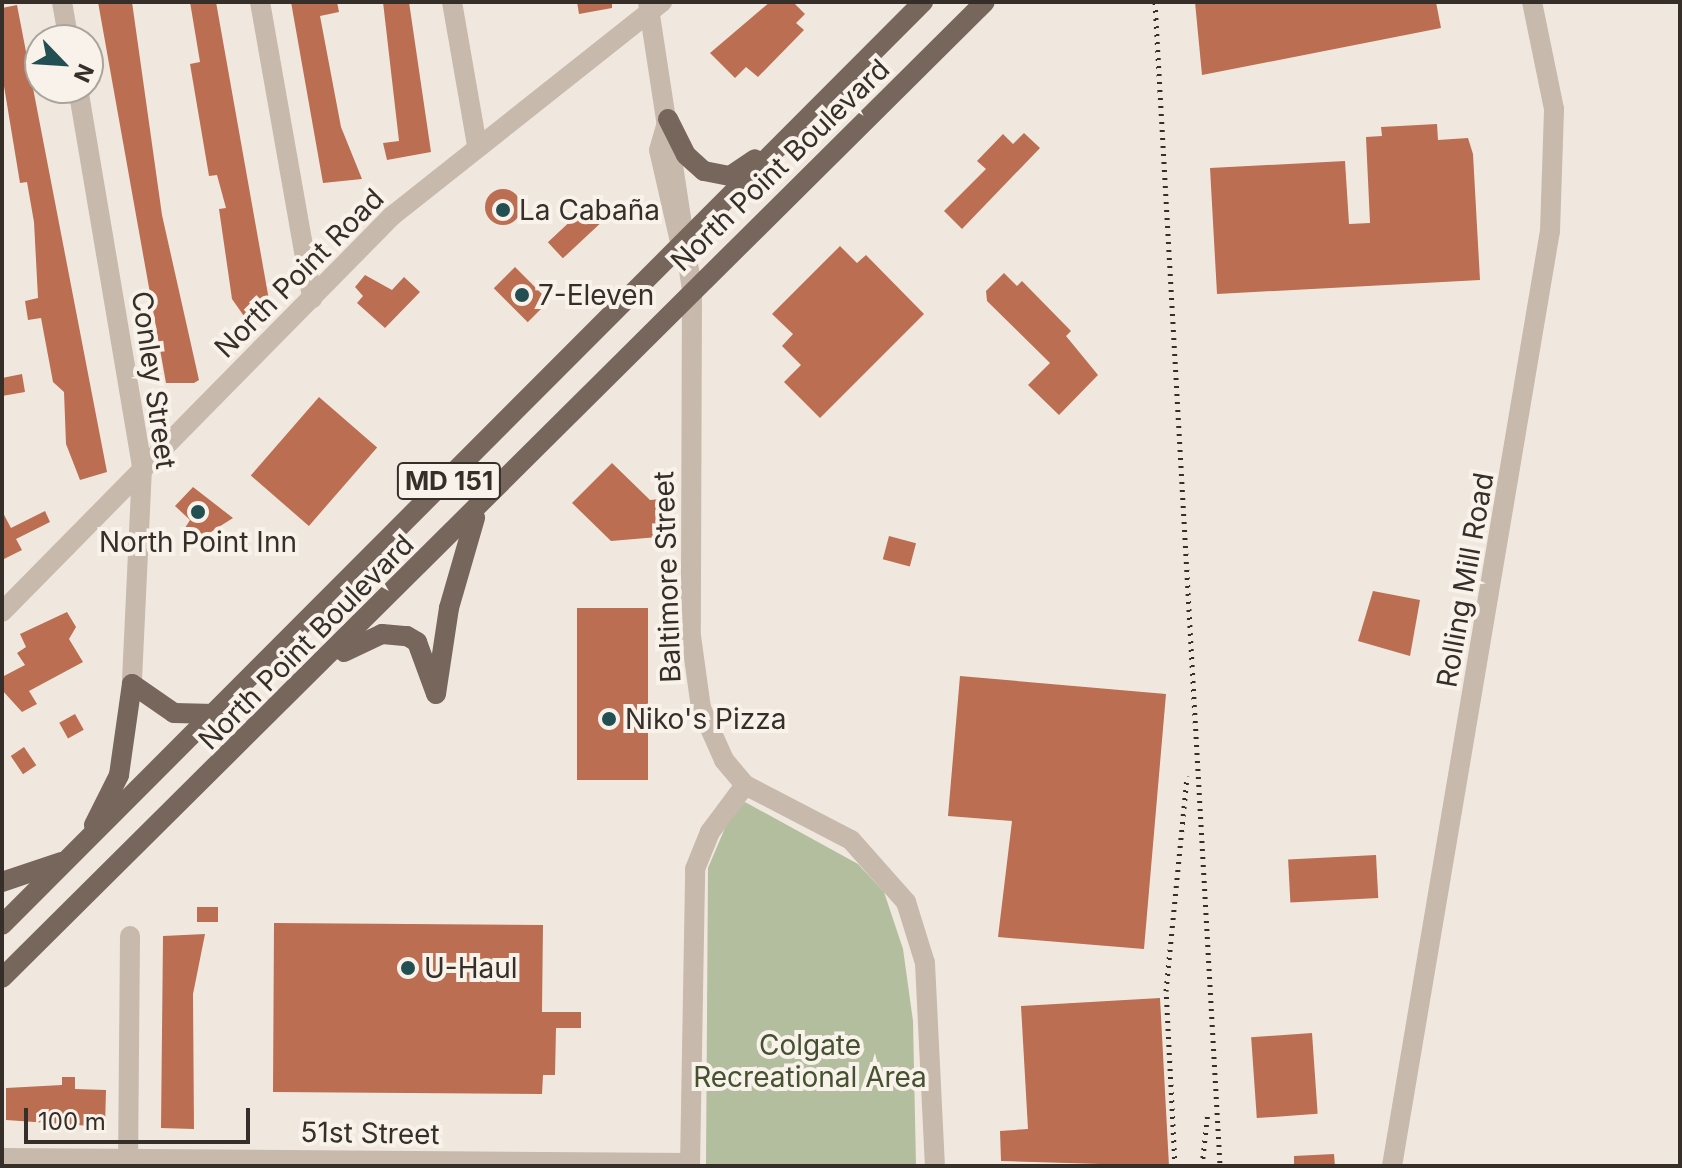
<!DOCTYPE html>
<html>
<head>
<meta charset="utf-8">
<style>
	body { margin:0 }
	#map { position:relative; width:1682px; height:1168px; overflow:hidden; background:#f0e8de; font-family:Inter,sans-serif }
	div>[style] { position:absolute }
	.green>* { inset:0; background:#b3be9f }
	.building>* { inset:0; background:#bb6e51; transform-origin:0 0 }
	.round { border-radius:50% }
	.minor>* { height:20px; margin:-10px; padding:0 10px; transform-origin:10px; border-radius:10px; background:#c7b9ab }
	.major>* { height:20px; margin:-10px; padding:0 10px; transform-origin:10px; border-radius:10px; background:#76665c }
	.rail>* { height:5px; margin-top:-2.5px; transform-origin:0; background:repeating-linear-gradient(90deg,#362e29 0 2px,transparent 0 8px) }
	.dots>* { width:22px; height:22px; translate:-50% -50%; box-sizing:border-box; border:4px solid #f8f2ea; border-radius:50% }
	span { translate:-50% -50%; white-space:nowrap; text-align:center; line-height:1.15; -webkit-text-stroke:8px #f8f2ea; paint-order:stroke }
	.shield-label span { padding:2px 6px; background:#f8f2ea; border:2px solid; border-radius:6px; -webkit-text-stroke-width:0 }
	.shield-label { font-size:26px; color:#362e29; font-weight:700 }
	.street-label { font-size:28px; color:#362e29 }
	.poi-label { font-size:28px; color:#362e29 }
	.left { translate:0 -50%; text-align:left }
	.park-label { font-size:28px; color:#44522f }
	.frame { position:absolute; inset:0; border:4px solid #362e29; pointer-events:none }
	.north { position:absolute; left:24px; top:24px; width:80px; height:80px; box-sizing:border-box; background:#f8f2ea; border:2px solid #aaa49d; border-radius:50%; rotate:115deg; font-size:22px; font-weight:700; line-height:32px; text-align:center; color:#362e29 }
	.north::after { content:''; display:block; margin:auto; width:28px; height:36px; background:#234f53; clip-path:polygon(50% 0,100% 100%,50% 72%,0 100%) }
	.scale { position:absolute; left:24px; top:1108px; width:226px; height:36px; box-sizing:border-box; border:4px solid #362e29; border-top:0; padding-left:10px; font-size:24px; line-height:28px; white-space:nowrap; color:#362e29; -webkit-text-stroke:6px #f8f2ea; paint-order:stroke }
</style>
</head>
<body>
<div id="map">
	<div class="green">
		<div style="clip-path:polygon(745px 802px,858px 864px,884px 892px,903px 949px,913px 1021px,916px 1166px,706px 1166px,708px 868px,728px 821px)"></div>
	</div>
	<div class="building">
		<div style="clip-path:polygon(98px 2px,132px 2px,162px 215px,199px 380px,194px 383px,166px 383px)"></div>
		<div style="clip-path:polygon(190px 2px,216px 2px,269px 300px,258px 316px,246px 319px,232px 299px,219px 209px,226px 208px,217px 175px,209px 176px,190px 64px,200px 62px)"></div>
		<div style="clip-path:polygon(291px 2px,337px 2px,339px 12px,320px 16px,341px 127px,362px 179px,323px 183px)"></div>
		<div style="clip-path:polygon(383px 2px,409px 2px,431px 152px,387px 160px,383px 143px,399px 141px)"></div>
		<div style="clip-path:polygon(577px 2px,612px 2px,612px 8px,579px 14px)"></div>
		<div style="clip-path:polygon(770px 2px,793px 2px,805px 14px,796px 23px,804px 30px,758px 77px,746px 67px,735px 78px,710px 53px)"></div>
		<div style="clip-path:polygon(1195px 2px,1436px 2px,1441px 28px,1202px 75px)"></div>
		<div style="clip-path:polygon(17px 5px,107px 472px,80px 480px,66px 444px,64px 392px,53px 382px,41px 318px,28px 320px,25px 301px,38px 298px,34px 222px,27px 182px,20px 183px,2px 74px,2px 8px)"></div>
		<div style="clip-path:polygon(1437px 124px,1438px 140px,1468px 138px,1473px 154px,1480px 280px,1217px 294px,1210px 168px,1345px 161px,1349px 224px,1370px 223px,1366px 137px,1382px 136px,1381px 127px)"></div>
		<div style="clip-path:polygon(1024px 133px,1040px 148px,962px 229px,944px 211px,986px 169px,977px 161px,1003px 134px,1013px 144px)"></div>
		<div class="round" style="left:485px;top:189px;width:36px;height:36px"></div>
		<div style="left:591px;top:202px;width:22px;height:59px;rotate:47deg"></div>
		<div style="clip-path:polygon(840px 246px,857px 263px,866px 255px,924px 314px,820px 418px,784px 382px,801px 365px,782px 346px,793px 334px,772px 314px)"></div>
		<div style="left:515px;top:267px;width:48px;height:30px;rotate:45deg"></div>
		<div style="clip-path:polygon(1004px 273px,1017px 286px,1022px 281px,1071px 331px,1066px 336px,1098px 375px,1059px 415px,1028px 385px,1050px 363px,987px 301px,986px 291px)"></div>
		<div style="clip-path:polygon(365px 275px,392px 290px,404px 277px,420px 292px,385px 328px,357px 303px,363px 296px,355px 287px)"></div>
		<div style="clip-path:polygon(22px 374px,25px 392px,2px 396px,2px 378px)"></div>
		<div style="left:319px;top:397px;width:77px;height:104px;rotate:41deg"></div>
		<div style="clip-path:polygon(612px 463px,650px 500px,673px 498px,670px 536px,611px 541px,572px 503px)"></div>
		<div style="clip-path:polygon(193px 487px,233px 518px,195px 542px,183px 531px,190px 520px,175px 506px)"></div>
		<div style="clip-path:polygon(2px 511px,11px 528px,45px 511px,50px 522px,16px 539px,22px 550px,2px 560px)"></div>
		<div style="left:889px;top:536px;width:28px;height:24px;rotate:15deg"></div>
		<div style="clip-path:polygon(1373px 591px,1420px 600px,1410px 656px,1358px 641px)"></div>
		<div style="left:577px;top:608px;width:71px;height:172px"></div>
		<div style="clip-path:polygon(67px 612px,76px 627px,69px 639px,83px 662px,29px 691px,37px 704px,22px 712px,2px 690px,2px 677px,25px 665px,17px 653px,26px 647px,20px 634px)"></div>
		<div style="clip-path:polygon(960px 676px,1166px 694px,1144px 949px,998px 937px,1012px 821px,948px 816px)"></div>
		<div style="left:75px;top:714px;width:18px;height:18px;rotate:61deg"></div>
		<div style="left:24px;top:747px;width:22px;height:16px;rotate:56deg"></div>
		<div style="left:1376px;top:855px;width:43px;height:88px;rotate:87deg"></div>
		<div style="left:197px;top:907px;width:21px;height:15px"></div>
		<div style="clip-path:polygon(274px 923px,543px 925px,542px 1012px,581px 1012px,581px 1028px,556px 1028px,555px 1075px,543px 1075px,542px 1094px,273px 1092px)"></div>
		<div style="clip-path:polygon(205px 934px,193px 994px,194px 1129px,161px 1128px,163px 936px)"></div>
		<div style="clip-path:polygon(1160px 998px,1169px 1166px,1001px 1161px,1000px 1131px,1028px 1129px,1021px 1006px)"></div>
		<div style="left:1312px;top:1033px;width:81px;height:61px;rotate:86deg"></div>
		<div style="clip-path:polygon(62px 1077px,75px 1077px,75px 1089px,106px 1090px,105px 1127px,6px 1120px,6px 1088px,62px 1085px)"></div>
		<div style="clip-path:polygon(1334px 1154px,1335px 1166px,1294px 1166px,1294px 1156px)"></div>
	</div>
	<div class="minor">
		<div style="left:62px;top:2px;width:39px;rotate:80deg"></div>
		<div style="left:260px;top:2px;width:301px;rotate:80deg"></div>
		<div style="left:452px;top:2px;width:145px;rotate:80.1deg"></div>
		<div style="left:648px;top:2px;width:291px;rotate:81.3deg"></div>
		<div style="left:692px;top:290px;width:346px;rotate:90.2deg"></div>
		<div style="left:691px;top:636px;width:73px;rotate:82.1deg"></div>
		<div style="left:701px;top:708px;width:57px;rotate:66.1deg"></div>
		<div style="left:724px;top:760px;width:33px;rotate:50deg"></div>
		<div style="left:745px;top:785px;width:119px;rotate:27.4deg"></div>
		<div style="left:851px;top:840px;width:83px;rotate:48.4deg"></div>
		<div style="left:906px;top:902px;width:64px;rotate:72.7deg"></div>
		<div style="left:925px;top:963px;width:203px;rotate:87.2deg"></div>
		<div style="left:78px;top:88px;width:385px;rotate:80.4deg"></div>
		<div style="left:142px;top:468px;width:216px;rotate:92.7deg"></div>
		<div style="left:668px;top:119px;width:32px;rotate:106deg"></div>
		<div style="left:659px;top:150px;width:94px;rotate:77.1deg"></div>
		<div style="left:2px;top:612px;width:556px;rotate:-45.44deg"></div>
		<div style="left:392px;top:216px;width:345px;rotate:-38.4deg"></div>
		<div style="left:2px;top:1158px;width:688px;rotate:0.42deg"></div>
		<div style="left:128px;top:1166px;width:230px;rotate:-89.5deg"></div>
		<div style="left:690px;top:1166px;width:297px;rotate:-89deg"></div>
		<div style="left:695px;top:869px;width:40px;rotate:-68deg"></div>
		<div style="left:710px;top:832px;width:59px;rotate:-53.3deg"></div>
		<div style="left:1392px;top:1166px;width:948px;rotate:-80.41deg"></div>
		<div style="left:1550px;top:231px;width:122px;rotate:-88.1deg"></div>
		<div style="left:1554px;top:109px;width:109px;rotate:-101.6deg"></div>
	</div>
	<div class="major">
		<div style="left:668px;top:119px;width:40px;rotate:63.4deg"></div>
		<div style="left:686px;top:155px;width:24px;rotate:42deg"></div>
		<div style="left:704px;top:171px;width:26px;rotate:11deg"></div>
		<div style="left:730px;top:176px;width:30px;rotate:-34deg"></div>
		<div style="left:344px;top:652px;width:42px;rotate:-25.3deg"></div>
		<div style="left:382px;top:634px;width:25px;rotate:5deg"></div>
		<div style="left:407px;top:636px;width:12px;rotate:31deg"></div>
		<div style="left:417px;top:642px;width:55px;rotate:69.9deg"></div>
		<div style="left:436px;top:694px;width:87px;rotate:-81.4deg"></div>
		<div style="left:449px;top:608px;width:94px;rotate:-73.9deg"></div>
		<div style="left:132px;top:684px;width:51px;rotate:34.6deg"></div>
		<div style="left:174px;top:713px;width:41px;rotate:1.4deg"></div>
		<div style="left:94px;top:825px;width:56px;rotate:-63.4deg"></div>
		<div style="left:119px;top:775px;width:92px;rotate:-81.9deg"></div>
		<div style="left:2px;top:882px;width:62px;rotate:-18.7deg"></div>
		<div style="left:2px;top:925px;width:1304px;rotate:-45.06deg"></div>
		<div style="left:2px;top:978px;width:1385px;rotate:-44.8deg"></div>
	</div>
	<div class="rail">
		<div style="left:1155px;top:2px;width:1166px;rotate:86.8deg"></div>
		<div style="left:1175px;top:1166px;width:175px;rotate:-92.9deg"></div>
		<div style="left:1166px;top:991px;width:216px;rotate:-84.4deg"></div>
		<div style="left:1202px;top:1166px;width:55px;rotate:-83.8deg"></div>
	</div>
	<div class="dots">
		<div style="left:503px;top:210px;background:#234f53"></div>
		<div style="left:522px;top:295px;background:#234f53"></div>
		<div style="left:198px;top:512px;background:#234f53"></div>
		<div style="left:609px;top:719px;background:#234f53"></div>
		<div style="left:408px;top:968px;background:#234f53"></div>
	</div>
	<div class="shield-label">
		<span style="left:449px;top:481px">MD 151</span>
	</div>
	<div class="street-label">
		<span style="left:780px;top:165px;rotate:-44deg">North Point Boulevard</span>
		<span style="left:299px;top:273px;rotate:-45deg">North Point Road</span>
		<span style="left:154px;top:380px;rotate:82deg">Conley Street</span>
		<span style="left:667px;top:577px;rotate:-92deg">Baltimore Street</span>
		<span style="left:1465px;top:580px;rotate:-80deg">Rolling Mill Road</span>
		<span style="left:306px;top:642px;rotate:-45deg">North Point Boulevard</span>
		<span style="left:370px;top:1133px;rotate:1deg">51st Street</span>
	</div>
	<div class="poi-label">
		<span class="left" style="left:519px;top:210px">La Cabaña</span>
		<span class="left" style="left:538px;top:295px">7-Eleven</span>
		<span style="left:198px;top:542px">North Point Inn</span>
		<span class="left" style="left:625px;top:719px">Niko's Pizza</span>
		<span class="left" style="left:424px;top:968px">U-Haul</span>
	</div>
	<div class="park-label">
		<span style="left:810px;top:1061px">Colgate<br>Recreational Area</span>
	</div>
	<div class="frame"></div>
	<div class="north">N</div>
	<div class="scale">100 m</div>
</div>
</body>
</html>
